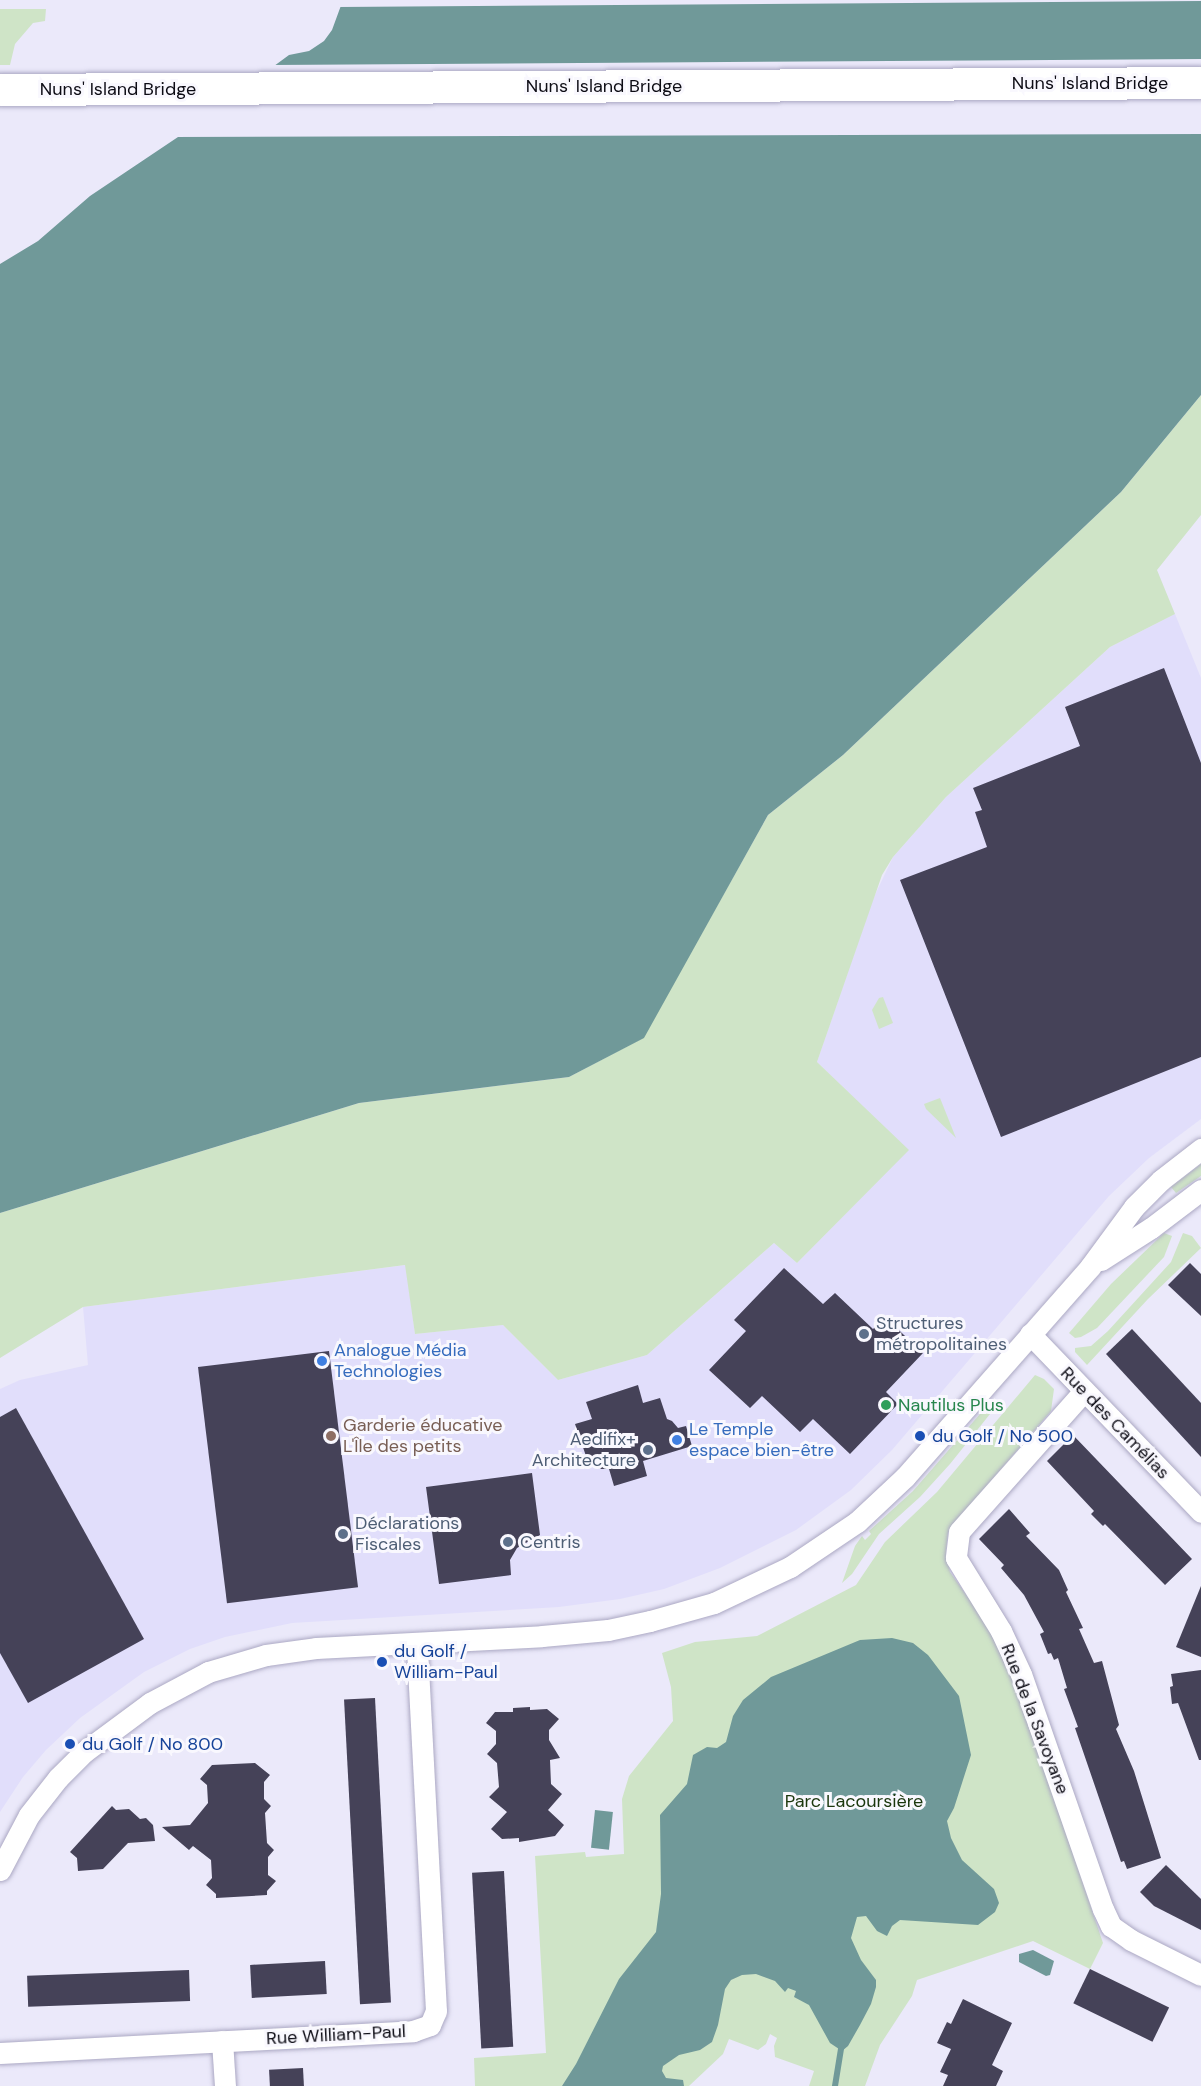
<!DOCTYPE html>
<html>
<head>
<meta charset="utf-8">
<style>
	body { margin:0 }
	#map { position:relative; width:1201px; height:2086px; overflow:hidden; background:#ebe9fa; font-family:"DM Sans",sans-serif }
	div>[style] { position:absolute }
	.built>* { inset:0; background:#e1defb }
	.green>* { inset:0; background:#cfe4c7 }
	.water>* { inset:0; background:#709999; transform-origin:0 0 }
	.pier>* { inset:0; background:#ebe9fa }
	.stream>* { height:6px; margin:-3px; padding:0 3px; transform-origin:3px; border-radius:3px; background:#709999 }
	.building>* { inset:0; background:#454258; transform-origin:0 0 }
	.roads { filter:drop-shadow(0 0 2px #aba8c3) drop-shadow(0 0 2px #aba8c3) }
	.minor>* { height:21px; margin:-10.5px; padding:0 10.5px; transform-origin:10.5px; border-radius:10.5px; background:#fff }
	.highway>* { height:32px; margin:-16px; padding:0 16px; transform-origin:16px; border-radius:16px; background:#fff }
	.dots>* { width:16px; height:16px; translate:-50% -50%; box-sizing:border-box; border:3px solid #f9f8fe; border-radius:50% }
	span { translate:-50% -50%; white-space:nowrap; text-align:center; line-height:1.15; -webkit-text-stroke:6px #f9f8fe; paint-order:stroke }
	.street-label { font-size:18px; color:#0d0c15 }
	.service-label { font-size:18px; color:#4e5e75 }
	.left { translate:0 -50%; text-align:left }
	.right { translate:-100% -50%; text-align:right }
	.shop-label { font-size:18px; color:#366cbe }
	.leisure-label { font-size:18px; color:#27864d }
	.education-label { font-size:18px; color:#785e54 }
	.transit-label { font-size:18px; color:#164399 }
	.park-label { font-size:18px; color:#1b370d }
</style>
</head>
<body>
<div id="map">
	<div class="built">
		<div style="clip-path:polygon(1175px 614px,1201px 678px,1201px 1119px,1149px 1158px,1109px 1196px,892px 1450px,851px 1490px,796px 1530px,720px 1568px,664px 1589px,620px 1599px,559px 1607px,292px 1623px,225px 1637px,190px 1649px,144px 1672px,80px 1718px,46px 1750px,23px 1777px,0 1812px,0 1389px,20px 1380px,88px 1365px,83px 1307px,406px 1265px,415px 1334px,503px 1325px,558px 1380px,647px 1355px,774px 1243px,797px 1263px,908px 1150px,817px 1062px,873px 899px,893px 857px,946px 797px,1110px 647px)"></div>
	</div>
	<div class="green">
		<div style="clip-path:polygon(0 9px,46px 9px,45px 21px,33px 23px,15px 44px,10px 65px,0 65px)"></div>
		<div style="clip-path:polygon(1201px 395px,1201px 515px,1157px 570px,1175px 614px,1110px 647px,946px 797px,893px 857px,882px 875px,817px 1062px,909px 1150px,797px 1263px,774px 1243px,647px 1355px,558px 1380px,503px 1325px,415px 1334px,405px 1265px,83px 1307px,0 1358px,0 1213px,359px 1103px,569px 1077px,643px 1038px,768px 815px,843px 755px,1121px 492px)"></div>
		<div style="clip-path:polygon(883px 997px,893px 1023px,879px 1029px,872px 1010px,879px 998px)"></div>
		<div style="clip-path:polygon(940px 1098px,956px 1138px,926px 1109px,924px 1104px)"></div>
		<div style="clip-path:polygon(1201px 1164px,1201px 1176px,1176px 1193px,1171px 1187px)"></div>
		<div style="clip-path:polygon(1164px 1233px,1172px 1236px,1164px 1257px,1097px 1328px,1081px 1337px,1075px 1338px,1069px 1333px,1111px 1284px)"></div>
		<div style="clip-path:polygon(1183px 1233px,1192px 1236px,1201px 1248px,1148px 1299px,1087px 1365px,1075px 1352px,1075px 1348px,1091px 1346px,1108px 1331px,1171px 1262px)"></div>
		<div style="clip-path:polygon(1035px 1375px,1044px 1379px,1054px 1389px,1051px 1411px,952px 1526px,948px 1533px,946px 1553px,950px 1572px,984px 1620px,1015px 1683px,1103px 1943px,1090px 1969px,1033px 1941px,917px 1980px,912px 1996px,880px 2045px,865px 2086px,809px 2086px,814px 2071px,775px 2057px,774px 2046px,777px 2038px,770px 2034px,766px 2044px,758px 2050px,729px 2039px,723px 2054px,689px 2086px,475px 2086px,474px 2058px,546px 2053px,535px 1856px,585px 1852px,586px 1857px,624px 1854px,622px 1799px,629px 1776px,673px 1721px,671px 1687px,662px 1653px,695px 1642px,757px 1636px,856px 1585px,885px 1542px,937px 1492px)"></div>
		<div style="clip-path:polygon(993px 1399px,998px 1404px,950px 1464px,920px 1497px,879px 1534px,852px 1574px,842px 1583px,855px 1546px,862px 1536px,865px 1540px,871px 1534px,869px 1531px,913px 1491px)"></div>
	</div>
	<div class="water">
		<div style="clip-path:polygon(343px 0,1201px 0,1201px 395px,1121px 492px,843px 755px,768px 815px,644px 1038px,569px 1077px,359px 1103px,0 1213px,0 264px,38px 241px,90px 196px,178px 137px,289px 55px,309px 51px,324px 41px,332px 30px)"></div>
		<div style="clip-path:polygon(892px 1638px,913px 1643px,928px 1655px,959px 1696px,971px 1755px,954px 1808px,947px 1821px,951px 1838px,962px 1860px,994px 1889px,999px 1903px,995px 1912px,978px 1925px,900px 1920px,892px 1926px,887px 1936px,877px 1931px,866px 1916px,857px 1917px,851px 1938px,861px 1960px,876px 1980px,876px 1987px,871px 2004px,860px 2025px,848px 2046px,842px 2051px,830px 2043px,809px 2005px,794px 1997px,796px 1991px,788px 1988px,785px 1992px,775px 1981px,756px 1974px,742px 1975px,731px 1980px,725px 1989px,718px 2025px,712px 2042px,700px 2050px,679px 2055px,663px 2066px,662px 2071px,666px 2078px,683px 2080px,684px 2086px,562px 2086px,576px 2064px,619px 1979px,656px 1932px,661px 1894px,660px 1815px,687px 1784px,693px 1755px,707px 1747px,717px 1748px,726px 1742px,733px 1716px,743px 1700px,771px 1677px,860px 1640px)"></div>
		<div style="left:595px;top:1810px;width:18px;height:38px;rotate:6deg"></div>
		<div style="clip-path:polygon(1033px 1950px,1054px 1961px,1050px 1975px,1046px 1976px,1019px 1962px,1019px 1954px)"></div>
	</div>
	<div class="pier">
		<div style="clip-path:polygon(340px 0,1201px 0,1201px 1px,339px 7px)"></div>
		<div style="clip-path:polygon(1201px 59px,1201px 134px,172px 137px,272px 65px)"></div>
	</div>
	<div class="stream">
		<div style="left:835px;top:2086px;width:44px;rotate:-80.8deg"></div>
	</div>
	<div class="building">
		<div style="clip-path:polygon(1164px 668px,1201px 763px,1201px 1057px,1001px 1137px,900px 880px,987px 847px,975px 812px,982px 810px,973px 788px,1080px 746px,1065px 707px)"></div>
		<div style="clip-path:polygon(1190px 1263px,1201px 1274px,1201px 1316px,1168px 1285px)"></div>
		<div style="clip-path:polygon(784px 1268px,823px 1304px,835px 1293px,873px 1329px,885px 1317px,923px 1353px,886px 1392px,898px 1404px,850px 1454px,813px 1419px,800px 1432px,762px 1396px,750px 1408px,709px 1370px,746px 1331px,734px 1320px)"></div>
		<div style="clip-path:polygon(1132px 1329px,1201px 1403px,1201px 1457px,1106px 1354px)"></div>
		<div style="left:329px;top:1351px;width:238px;height:132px;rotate:83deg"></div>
		<div style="clip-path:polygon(638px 1385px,643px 1403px,660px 1398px,667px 1419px,672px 1421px,678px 1428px,686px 1426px,692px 1446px,643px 1461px,647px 1476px,614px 1486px,609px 1469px,601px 1469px,591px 1457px,587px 1459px,575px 1424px,592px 1419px,586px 1402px)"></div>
		<div style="clip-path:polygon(16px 1408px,144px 1639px,28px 1703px,0 1653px,0 1417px)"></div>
		<div style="clip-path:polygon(1073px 1435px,1192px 1559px,1165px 1585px,1105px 1524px,1103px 1526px,1091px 1514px,1094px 1511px,1047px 1461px)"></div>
		<div style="clip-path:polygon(532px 1473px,540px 1535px,517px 1548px,510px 1560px,511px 1575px,439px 1584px,426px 1487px)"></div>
		<div style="clip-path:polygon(1009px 1509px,1030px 1533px,1026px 1536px,1059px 1570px,1068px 1590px,1066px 1592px,1083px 1628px,1079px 1629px,1094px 1663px,1102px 1661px,1119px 1725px,1116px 1729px,1134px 1771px,1161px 1858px,1127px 1869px,1124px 1861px,1121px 1862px,1075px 1728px,1078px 1727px,1064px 1689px,1067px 1688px,1058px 1658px,1054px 1660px,1051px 1653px,1048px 1654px,1040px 1634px,1044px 1632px,1024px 1595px,1001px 1568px,1004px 1565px,979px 1539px)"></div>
		<div style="clip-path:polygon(1201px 1586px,1201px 1657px,1176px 1647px)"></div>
		<div style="clip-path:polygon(1201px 1670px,1201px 1760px,1199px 1760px,1178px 1703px,1172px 1704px,1170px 1687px,1173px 1686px,1171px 1674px)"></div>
		<div style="left:375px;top:1698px;width:305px;height:31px;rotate:87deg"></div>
		<div style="clip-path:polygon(530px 1707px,530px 1710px,547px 1709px,559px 1719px,549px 1730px,549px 1740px,560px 1758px,550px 1760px,551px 1784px,562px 1794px,548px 1810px,564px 1825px,555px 1836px,519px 1842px,519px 1838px,502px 1839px,491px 1829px,507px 1812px,489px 1797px,499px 1787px,497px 1763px,487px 1754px,496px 1744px,496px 1731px,486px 1723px,495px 1712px,513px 1712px,513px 1708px)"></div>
		<div style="clip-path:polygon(255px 1763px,270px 1775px,264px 1782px,264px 1799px,271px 1806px,265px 1813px,267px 1843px,274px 1850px,268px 1857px,268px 1875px,276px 1881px,267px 1891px,267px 1895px,216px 1898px,216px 1894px,206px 1885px,212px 1878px,211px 1860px,193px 1846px,189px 1850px,162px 1827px,190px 1825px,208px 1803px,207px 1785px,200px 1779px,212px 1765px)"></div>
		<div style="clip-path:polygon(112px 1806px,116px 1810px,129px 1809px,140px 1819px,146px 1818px,153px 1825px,155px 1841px,128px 1843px,103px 1869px,78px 1871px,77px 1858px,70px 1852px)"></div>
		<div style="clip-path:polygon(1166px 1865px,1201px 1899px,1201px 1930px,1154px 1906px,1140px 1892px)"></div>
		<div style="left:504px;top:1871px;width:176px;height:32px;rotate:87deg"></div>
		<div style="left:325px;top:1961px;width:33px;height:75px;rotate:87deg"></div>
		<div style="left:1090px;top:1969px;width:88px;height:38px;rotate:26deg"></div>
		<div style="left:189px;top:1970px;width:31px;height:162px;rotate:88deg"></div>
		<div style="clip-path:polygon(963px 1999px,1012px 2023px,992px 2065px,1003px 2071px,996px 2086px,943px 2086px,948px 2075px,940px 2072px,951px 2049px,937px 2043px,947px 2022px,951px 2024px)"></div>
		<div style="left:303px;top:2068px;width:18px;height:34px;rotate:87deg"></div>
	</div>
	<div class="roads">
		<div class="minor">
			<div style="left:1101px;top:1260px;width:59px;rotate:-32.6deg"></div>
			<div style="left:1151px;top:1228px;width:63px;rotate:-37.2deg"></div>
			<div style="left:1030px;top:1334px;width:247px;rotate:46.1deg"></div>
			<div style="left:1084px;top:1391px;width:188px;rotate:131.6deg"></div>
			<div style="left:959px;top:1532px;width:26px;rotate:97deg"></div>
			<div style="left:956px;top:1558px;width:86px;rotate:58.3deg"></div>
			<div style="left:1001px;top:1631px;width:47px;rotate:65.1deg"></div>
			<div style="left:1021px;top:1674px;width:249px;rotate:70.8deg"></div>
			<div style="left:1103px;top:1909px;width:19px;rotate:65deg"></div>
			<div style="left:1111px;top:1926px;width:24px;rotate:35deg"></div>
			<div style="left:1131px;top:1940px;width:78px;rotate:26.6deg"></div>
			<div style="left:0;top:1870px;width:62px;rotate:-62.2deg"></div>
			<div style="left:29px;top:1815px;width:47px;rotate:-51.9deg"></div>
			<div style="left:58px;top:1778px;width:37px;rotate:-45deg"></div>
			<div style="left:84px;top:1752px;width:82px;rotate:-36.6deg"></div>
			<div style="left:150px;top:1703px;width:66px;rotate:-28.1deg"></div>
			<div style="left:208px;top:1672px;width:60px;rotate:-16.3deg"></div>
			<div style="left:266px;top:1655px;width:50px;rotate:-8deg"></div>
			<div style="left:316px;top:1648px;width:226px;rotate:-3deg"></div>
			<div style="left:542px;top:1636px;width:66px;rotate:-5.2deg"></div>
			<div style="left:608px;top:1630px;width:43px;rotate:-12.1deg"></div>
			<div style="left:650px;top:1621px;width:66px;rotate:-15.7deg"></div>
			<div style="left:714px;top:1603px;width:84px;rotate:-25.3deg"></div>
			<div style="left:790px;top:1567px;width:81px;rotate:-33.9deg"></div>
			<div style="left:857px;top:1522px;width:66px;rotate:-43.2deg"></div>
			<div style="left:905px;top:1477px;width:280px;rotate:-48.6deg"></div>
			<div style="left:1090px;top:1267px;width:74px;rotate:-53.7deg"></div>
			<div style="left:1134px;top:1207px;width:38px;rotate:-45deg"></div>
			<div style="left:1161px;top:1180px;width:51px;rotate:-37.8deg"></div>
			<div style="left:222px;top:2041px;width:45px;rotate:86.2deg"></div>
			<div style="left:0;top:2053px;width:414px;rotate:-3deg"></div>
			<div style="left:413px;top:2031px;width:18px;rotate:-19deg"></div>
			<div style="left:430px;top:2025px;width:15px;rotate:-67deg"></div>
			<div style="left:436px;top:2011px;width:368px;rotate:-93deg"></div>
		</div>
		<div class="highway">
			<div style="left:0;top:90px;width:1201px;rotate:-0.33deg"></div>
		</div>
	</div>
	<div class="dots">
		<div style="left:864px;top:1334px;background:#5c6f8a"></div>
		<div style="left:322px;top:1361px;background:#3f7fe0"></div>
		<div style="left:886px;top:1405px;background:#2e9e5b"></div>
		<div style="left:331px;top:1436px;background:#8d6e63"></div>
		<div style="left:920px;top:1436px;background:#1a4fb4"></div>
		<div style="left:677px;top:1440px;background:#3f7fe0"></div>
		<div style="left:648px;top:1450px;background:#5c6f8a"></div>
		<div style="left:343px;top:1534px;background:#5c6f8a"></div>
		<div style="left:508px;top:1542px;background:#5c6f8a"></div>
		<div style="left:382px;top:1662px;background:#1a4fb4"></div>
		<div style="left:70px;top:1744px;background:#1a4fb4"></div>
	</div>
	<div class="street-label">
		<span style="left:1090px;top:83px">Nuns' Island Bridge</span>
		<span style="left:604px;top:86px">Nuns' Island Bridge</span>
		<span style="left:118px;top:89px">Nuns' Island Bridge</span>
		<span style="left:1115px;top:1423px;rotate:46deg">Rue des Camélias</span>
		<span style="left:1035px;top:1719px;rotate:69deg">Rue de la Savoyane</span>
		<span style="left:336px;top:2035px;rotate:-3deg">Rue William-Paul</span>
	</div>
	<div class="service-label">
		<span class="left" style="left:876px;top:1334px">Structures<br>métropolitaines</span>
		<span class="right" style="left:636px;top:1450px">Aedifix+<br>Architecture</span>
		<span class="left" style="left:355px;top:1534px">Déclarations<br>Fiscales</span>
		<span class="left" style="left:520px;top:1542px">Centris</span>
	</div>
	<div class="shop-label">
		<span class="left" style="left:334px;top:1361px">Analogue Média<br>Technologies</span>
		<span class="left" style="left:689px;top:1440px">Le Temple<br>espace bien-être</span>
	</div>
	<div class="leisure-label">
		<span class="left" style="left:898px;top:1405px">Nautilus Plus</span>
	</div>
	<div class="education-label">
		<span class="left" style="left:343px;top:1436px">Garderie éducative<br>L'Île des petits</span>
	</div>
	<div class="transit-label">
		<span class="left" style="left:932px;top:1436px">du Golf / No 500</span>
		<span class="left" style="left:394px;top:1662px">du Golf /<br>William-Paul</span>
		<span class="left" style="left:82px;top:1744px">du Golf / No 800</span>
	</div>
	<div class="park-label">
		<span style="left:854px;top:1801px">Parc Lacoursière</span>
	</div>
</div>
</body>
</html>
